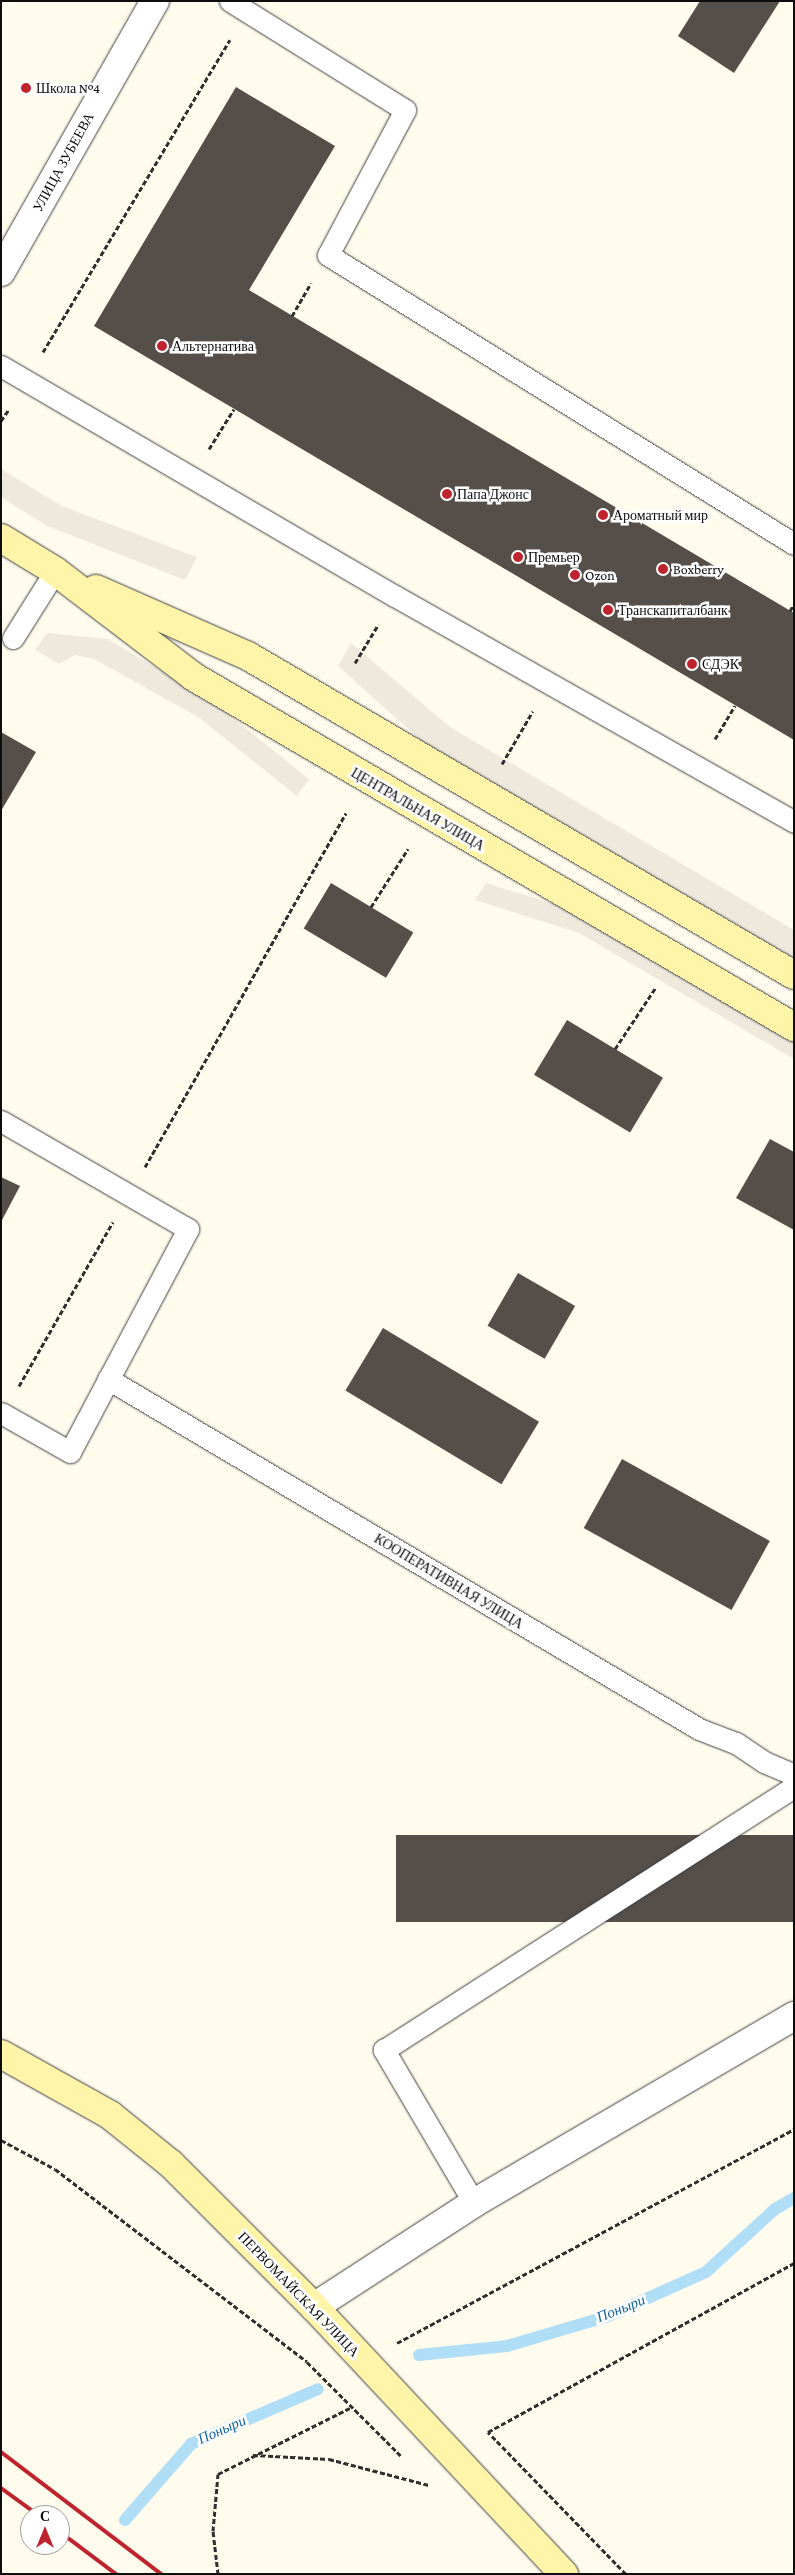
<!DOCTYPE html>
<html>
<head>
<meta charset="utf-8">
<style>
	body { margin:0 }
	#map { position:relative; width:795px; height:2575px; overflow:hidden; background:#fffbed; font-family:"Crimson Pro",serif }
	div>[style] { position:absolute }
	.plaza>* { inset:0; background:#eee9dc }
	.stream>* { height:12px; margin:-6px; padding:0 6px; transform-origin:6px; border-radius:6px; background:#b1def7 }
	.building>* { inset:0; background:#564e49; transform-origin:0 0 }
	.path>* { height:3px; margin-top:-1.5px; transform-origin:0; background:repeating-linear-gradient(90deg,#2f2f2f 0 5px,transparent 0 7.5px) }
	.roads { filter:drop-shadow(0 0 1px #404040) drop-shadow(0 0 1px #404040) }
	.lane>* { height:21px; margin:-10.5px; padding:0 10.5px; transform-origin:10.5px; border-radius:10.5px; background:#fff }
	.street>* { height:28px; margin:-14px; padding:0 14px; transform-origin:14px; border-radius:14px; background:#fff }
	.secondary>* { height:28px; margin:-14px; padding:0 14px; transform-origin:14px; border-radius:14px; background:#fff4a8 }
	.rail>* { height:4px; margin:-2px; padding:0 2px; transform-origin:2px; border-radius:2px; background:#bf232d }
	.dots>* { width:14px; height:14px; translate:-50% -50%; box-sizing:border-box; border:2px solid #fff; border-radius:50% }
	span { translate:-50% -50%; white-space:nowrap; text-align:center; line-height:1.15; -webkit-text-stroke:5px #fff; paint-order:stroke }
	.poi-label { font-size:14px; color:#0d0d0d }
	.left { translate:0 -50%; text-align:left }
	.street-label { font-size:14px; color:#0d0d0d }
	.water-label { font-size:15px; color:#1466a0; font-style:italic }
	.frame { position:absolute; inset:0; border:2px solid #0d0d0d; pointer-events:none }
	.north { position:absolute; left:20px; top:2505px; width:50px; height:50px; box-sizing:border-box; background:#fff; border:1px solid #9e9e9e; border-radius:50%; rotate:0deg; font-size:14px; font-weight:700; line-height:20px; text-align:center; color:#0d0d0d }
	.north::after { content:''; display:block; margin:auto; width:18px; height:22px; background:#bf232d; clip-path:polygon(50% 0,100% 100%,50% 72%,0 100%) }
</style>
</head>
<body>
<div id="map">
	<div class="plaza">
		<div style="clip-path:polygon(1px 469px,62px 506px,197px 557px,185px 580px,47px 526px,1px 497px)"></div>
		<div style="clip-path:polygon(47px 633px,108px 639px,213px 702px,309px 779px,297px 796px,198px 717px,94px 659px,75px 655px,59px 664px,35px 650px)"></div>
		<div style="clip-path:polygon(351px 643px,450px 727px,794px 930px,794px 962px,428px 747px,338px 666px)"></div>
		<div style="clip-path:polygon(486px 883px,580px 912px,794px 1038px,794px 1059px,579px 933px,475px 900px)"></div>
	</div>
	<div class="stream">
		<div style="left:419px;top:2355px;width:88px;rotate:-5.8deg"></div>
		<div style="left:507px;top:2346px;width:105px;rotate:-16.5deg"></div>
		<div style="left:608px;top:2316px;width:107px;rotate:-24.2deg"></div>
		<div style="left:706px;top:2272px;width:93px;rotate:-42.4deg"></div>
		<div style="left:775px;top:2209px;width:22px;rotate:-30deg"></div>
		<div style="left:125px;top:2520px;width:101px;rotate:-49deg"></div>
		<div style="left:191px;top:2444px;width:138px;rotate:-23.4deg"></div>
	</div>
	<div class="building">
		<div style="clip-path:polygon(700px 1px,780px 1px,734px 73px,678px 36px)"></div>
		<div style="clip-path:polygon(236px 87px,335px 146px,249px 290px,794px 613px,794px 740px,94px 326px)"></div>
		<div style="clip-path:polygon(1px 732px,36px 752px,1px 811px)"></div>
		<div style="left:331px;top:883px;width:96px;height:53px;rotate:31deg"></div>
		<div style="left:567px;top:1020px;width:112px;height:64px;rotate:31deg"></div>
		<div style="clip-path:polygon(770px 1139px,794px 1152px,794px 1230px,736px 1198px)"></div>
		<div style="clip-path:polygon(1px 1177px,20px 1186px,1px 1222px)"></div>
		<div style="left:518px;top:1273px;width:66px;height:61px;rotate:30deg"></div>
		<div style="left:383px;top:1328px;width:182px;height:73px;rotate:31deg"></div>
		<div style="left:622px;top:1459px;width:169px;height:79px;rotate:29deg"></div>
		<div style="left:794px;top:1835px;width:87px;height:398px;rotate:90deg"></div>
	</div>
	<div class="path">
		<div style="left:292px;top:316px;width:38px;rotate:-60deg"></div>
		<div style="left:43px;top:352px;width:364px;rotate:-59.1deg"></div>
		<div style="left:1px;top:421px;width:14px;rotate:-56deg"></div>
		<div style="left:209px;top:449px;width:47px;rotate:-58deg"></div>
		<div style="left:790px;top:611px;width:8px;rotate:-60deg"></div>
		<div style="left:355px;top:663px;width:44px;rotate:-58.8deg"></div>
		<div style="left:715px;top:739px;width:39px;rotate:-59deg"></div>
		<div style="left:502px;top:764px;width:61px;rotate:-59.7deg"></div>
		<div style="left:371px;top:907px;width:69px;rotate:-57.5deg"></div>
		<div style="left:615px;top:1049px;width:74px;rotate:-56.5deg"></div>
		<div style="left:145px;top:1167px;width:407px;rotate:-60.4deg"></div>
		<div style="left:19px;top:1386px;width:189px;rotate:-60.2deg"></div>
		<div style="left:1px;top:2140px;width:61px;rotate:28.2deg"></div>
		<div style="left:55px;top:2169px;width:317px;rotate:37.4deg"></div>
		<div style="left:307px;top:2362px;width:133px;rotate:45deg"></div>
		<div style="left:397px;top:2343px;width:451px;rotate:-28.3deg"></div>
		<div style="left:253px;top:2455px;width:76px;rotate:3deg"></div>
		<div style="left:329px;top:2459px;width:103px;rotate:14.6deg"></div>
		<div style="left:218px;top:2574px;width:43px;rotate:-96.6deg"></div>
		<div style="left:213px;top:2531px;width:57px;rotate:-85deg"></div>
		<div style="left:218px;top:2474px;width:150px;rotate:-26.6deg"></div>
		<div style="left:626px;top:2574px;width:198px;rotate:-134.2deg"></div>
		<div style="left:488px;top:2432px;width:350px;rotate:-28.9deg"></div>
	</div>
	<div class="roads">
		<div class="lane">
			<div style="left:230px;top:1px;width:206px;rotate:31.9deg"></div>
			<div style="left:405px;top:110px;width:164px;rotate:118deg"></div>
			<div style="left:328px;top:255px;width:548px;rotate:31.81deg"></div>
			<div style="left:1px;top:366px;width:456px;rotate:30.3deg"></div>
			<div style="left:395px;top:596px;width:459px;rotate:29.5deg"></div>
			<div style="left:13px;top:638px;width:79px;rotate:-57.9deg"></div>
			<div style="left:1px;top:1121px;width:216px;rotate:30deg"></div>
			<div style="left:188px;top:1229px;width:252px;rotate:117.9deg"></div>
			<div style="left:70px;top:1452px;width:79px;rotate:-150.5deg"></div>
			<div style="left:108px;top:1379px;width:687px;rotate:30.63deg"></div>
			<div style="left:699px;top:1729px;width:40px;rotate:21deg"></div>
			<div style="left:736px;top:1743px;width:34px;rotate:34deg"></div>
			<div style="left:764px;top:1762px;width:33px;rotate:23deg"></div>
			<div style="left:474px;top:2203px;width:178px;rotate:-120.5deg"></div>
			<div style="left:384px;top:2050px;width:487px;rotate:-32.7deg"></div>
		</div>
		<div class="street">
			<div style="left:1px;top:272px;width:312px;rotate:-60.4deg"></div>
			<div style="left:314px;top:2307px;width:191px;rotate:-33deg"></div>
			<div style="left:474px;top:2203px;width:371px;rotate:-30.3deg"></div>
		</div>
		<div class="secondary">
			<div style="left:1px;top:538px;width:63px;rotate:31.4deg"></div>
			<div style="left:55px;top:571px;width:175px;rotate:37.3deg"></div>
			<div style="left:194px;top:677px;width:695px;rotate:30.26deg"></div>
			<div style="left:96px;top:589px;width:166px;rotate:23.8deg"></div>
			<div style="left:248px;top:656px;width:632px;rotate:30.3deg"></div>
			<div style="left:1px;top:2054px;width:125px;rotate:29.2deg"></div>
			<div style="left:110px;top:2115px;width:78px;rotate:38.8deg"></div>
			<div style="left:171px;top:2164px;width:202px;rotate:45deg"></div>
			<div style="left:314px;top:2307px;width:366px;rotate:46.9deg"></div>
		</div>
	</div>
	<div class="rail">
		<div style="left:1px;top:2452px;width:201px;rotate:37.3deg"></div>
		<div style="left:1px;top:2488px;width:46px;rotate:36.1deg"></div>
		<div style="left:60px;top:2532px;width:70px;rotate:36.9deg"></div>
	</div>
	<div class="dots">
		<div style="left:26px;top:88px;background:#bf232d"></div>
		<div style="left:162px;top:346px;background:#bf232d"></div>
		<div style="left:447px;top:494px;background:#bf232d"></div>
		<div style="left:603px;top:515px;background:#bf232d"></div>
		<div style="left:518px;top:557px;background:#bf232d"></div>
		<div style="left:663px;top:569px;background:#bf232d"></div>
		<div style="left:575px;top:575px;background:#bf232d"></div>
		<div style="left:608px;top:610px;background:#bf232d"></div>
		<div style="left:692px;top:664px;background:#bf232d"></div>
	</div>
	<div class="poi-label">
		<span class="left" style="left:36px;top:88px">Школа №4</span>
		<span class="left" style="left:172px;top:346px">Альтернатива</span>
		<span class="left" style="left:457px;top:494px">Папа Джонс</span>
		<span class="left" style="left:613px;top:515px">Ароматный мир</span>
		<span class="left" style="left:528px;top:557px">Премьер</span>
		<span class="left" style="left:673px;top:569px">Boxberry</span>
		<span class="left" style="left:585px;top:575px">Ozon</span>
		<span class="left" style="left:618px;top:610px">Транскапиталбанк</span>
		<span class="left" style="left:702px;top:664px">СДЭК</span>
	</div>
	<div class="street-label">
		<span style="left:63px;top:162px;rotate:-61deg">УЛИЦА ЗУБЕЕВА</span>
		<span style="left:418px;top:809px;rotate:30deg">ЦЕНТРАЛЬНАЯ УЛИЦА</span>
		<span style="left:449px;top:1581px;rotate:31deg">КООПЕРАТИВНАЯ УЛИЦА</span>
		<span style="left:299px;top:2294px;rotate:46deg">ПЕРВОМАЙСКАЯ УЛИЦА</span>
	</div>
	<div class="water-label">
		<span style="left:621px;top:2309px;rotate:-22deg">Поныри</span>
		<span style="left:222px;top:2430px;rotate:-24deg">Поныри</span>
	</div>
	<div class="frame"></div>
	<div class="north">С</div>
</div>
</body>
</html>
